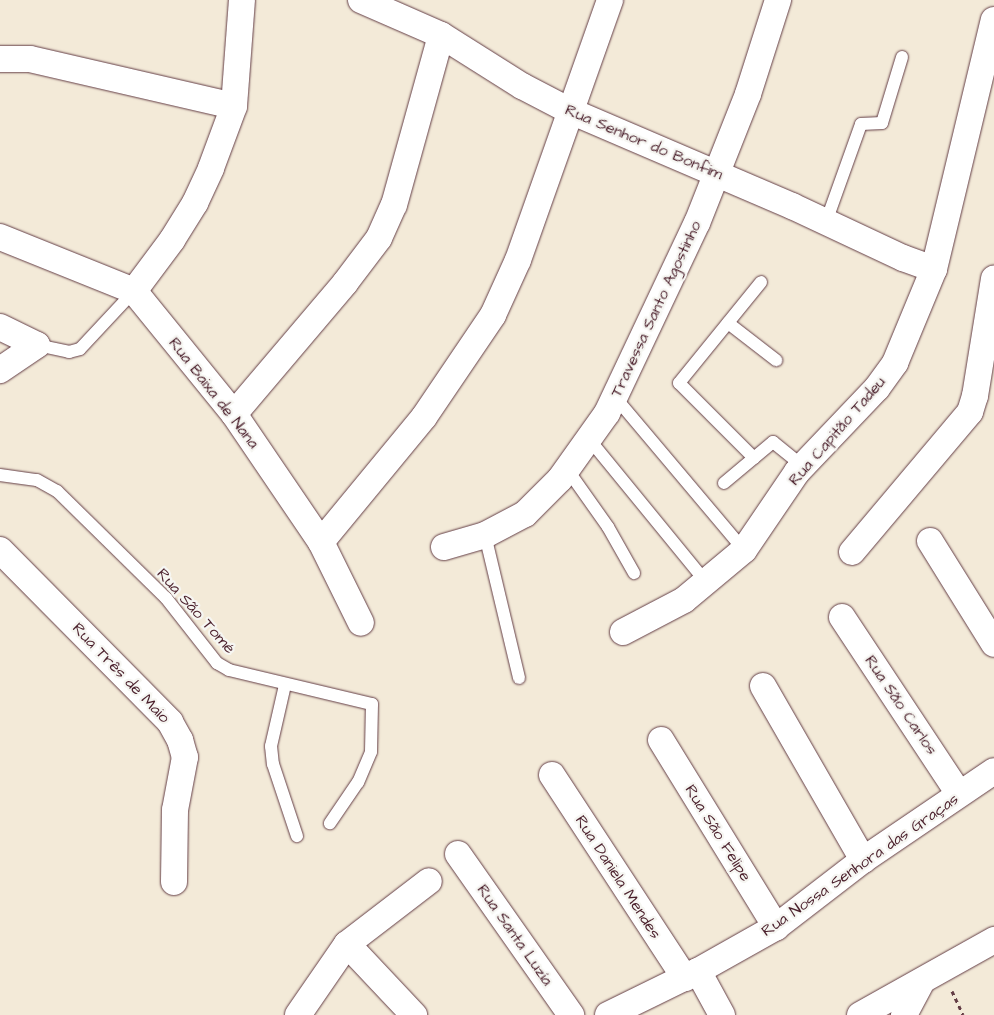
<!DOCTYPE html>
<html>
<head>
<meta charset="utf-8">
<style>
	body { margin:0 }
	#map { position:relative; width:994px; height:1015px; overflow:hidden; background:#f3ead8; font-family:"Architects Daughter",sans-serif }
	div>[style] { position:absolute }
	.path>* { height:3px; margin-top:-1.5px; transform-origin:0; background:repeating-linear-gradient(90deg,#633d45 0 4px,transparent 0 8px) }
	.roads { filter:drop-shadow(0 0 1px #633d45) drop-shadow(0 0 1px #633d45) }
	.service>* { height:12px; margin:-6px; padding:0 6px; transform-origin:6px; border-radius:6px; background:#fff }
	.minor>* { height:26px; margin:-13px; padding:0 13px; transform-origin:13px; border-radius:13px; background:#fff }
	span { translate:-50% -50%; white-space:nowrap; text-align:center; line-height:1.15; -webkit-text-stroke:4.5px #f6f6f2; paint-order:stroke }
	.street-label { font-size:16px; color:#4a1f2b }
</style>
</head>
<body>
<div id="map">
	<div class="path">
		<div style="left:952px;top:991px;width:26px;rotate:65deg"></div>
	</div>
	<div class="roads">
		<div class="service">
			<div style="left:826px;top:222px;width:104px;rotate:-70.3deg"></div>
			<div style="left:861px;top:124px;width:21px;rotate:-3deg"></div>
			<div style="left:882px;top:123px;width:69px;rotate:-73.1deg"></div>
			<div style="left:728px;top:323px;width:61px;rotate:37.6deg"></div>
			<div style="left:37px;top:345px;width:33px;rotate:12deg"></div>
			<div style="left:69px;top:352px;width:11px;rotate:-15deg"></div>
			<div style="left:80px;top:349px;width:79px;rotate:-47deg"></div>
			<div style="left:615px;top:397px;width:200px;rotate:49.9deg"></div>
			<div style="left:589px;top:439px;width:186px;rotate:50.7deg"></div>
			<div style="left:754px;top:458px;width:106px;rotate:-135deg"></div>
			<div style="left:679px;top:383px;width:130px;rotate:-50.9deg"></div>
			<div style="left:567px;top:469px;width:71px;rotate:54.7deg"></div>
			<div style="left:608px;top:527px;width:53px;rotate:60.5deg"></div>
			<div style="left:0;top:475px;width:37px;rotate:8deg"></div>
			<div style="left:37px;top:480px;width:23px;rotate:29deg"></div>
			<div style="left:57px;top:491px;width:153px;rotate:44.5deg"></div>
			<div style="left:166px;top:598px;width:83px;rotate:51.9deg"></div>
			<div style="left:217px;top:663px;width:14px;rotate:30deg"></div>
			<div style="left:229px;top:670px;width:147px;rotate:13.4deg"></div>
			<div style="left:372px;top:704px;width:48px;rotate:91.2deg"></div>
			<div style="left:371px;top:752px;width:33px;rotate:113deg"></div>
			<div style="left:358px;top:782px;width:50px;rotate:124.3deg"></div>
			<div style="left:724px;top:483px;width:64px;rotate:-39.9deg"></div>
			<div style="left:773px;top:442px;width:38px;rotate:39deg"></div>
			<div style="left:485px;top:535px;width:147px;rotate:76.6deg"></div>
			<div style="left:285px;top:685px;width:63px;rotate:102.9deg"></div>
			<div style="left:271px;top:746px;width:18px;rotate:84deg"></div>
			<div style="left:273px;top:764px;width:76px;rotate:71.6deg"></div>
		</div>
		<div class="minor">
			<div style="left:361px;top:0;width:87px;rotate:23.6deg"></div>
			<div style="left:441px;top:35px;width:96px;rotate:32.2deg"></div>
			<div style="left:522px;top:86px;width:52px;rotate:27.6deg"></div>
			<div style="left:568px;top:110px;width:244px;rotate:23.2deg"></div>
			<div style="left:792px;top:206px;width:123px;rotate:25.1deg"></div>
			<div style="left:903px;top:258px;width:33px;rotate:20deg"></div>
			<div style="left:0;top:59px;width:30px"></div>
			<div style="left:30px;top:59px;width:209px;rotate:13deg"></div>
			<div style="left:0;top:237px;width:144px;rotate:21.9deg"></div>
			<div style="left:134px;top:291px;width:159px;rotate:50.9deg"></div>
			<div style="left:234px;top:414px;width:155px;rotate:55.8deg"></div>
			<div style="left:321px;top:542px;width:90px;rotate:63.7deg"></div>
			<div style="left:134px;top:291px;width:64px;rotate:-53.3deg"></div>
			<div style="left:172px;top:240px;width:44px;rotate:-58.1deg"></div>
			<div style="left:195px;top:203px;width:38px;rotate:-65deg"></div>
			<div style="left:211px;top:168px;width:66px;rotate:-69.6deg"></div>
			<div style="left:234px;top:106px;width:106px;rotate:-85.7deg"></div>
			<div style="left:0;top:327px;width:41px;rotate:25.9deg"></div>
			<div style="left:37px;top:345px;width:45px;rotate:146deg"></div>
			<div style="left:234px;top:414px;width:172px;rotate:-49.7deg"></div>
			<div style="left:345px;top:283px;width:56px;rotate:-52.9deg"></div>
			<div style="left:379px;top:238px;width:36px;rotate:-66deg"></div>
			<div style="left:394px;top:205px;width:176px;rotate:-74.5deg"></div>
			<div style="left:930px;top:541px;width:121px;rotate:58.1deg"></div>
			<div style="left:321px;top:542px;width:162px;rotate:-50.5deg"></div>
			<div style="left:424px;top:417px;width:123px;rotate:-55.9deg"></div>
			<div style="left:493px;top:315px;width:60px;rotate:-65.6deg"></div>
			<div style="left:518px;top:260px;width:276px;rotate:-70.5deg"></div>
			<div style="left:444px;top:547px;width:43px;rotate:-16.3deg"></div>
			<div style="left:485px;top:535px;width:45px;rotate:-27.7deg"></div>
			<div style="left:525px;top:514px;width:49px;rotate:-45deg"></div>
			<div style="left:560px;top:479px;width:81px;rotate:-54.5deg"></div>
			<div style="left:607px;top:413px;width:210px;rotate:-64.7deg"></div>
			<div style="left:697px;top:223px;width:139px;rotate:-68.4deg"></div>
			<div style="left:748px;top:94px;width:99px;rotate:-72.3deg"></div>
			<div style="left:0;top:550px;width:242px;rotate:45.3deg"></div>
			<div style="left:170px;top:722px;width:21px;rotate:61deg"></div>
			<div style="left:180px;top:740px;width:18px;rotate:74deg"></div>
			<div style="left:185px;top:757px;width:54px;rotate:100.7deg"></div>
			<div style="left:175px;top:810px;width:72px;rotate:90.8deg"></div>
			<div style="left:852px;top:552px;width:183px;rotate:-49.9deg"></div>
			<div style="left:970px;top:412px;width:17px;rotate:-73deg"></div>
			<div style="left:975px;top:396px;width:119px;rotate:-80.8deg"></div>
			<div style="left:842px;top:617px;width:212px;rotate:56.5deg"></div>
			<div style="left:623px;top:632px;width:69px;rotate:-27.7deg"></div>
			<div style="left:684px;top:600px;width:78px;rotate:-39.8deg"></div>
			<div style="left:744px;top:550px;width:94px;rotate:-55.8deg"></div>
			<div style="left:797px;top:472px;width:116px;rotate:-46.4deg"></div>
			<div style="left:877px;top:388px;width:31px;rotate:-54deg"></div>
			<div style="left:895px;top:363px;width:102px;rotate:-67.5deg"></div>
			<div style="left:934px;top:269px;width:256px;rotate:-76.5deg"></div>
			<div style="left:763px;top:686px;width:201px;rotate:60.1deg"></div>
			<div style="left:661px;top:740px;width:220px;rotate:58.4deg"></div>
			<div style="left:552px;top:775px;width:243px;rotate:56.8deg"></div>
			<div style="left:458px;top:854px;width:197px;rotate:54.9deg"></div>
			<div style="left:347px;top:944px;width:98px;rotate:46.7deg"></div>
			<div style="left:698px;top:971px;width:50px;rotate:61.4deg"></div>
			<div style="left:298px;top:1015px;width:86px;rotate:-55.4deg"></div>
			<div style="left:347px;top:944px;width:103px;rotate:-37.5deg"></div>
			<div style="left:608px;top:1015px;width:100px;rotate:-26.1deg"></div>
			<div style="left:698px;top:971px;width:90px;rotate:-29.4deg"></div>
			<div style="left:776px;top:927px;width:110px;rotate:-37.6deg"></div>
			<div style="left:863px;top:860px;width:158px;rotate:-34.2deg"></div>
			<div style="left:860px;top:1015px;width:154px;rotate:-29.2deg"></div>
			<div style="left:904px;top:1015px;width:38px;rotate:-62deg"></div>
		</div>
	</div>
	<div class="street-label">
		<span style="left:644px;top:142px;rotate:23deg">Rua Senhor do Bonfim</span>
		<span style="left:656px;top:309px;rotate:-65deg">Travessa Santo Agostinho</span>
		<span style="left:214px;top:393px;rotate:52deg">Rua Baixa de Nana</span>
		<span style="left:837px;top:431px;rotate:-49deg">Rua Capitão Tadeu</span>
		<span style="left:196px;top:611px;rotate:48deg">Rua São Tomé</span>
		<span style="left:121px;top:673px;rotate:46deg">Rua Três de Maio</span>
		<span style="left:901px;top:705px;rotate:56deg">Rua São Carlos</span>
		<span style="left:718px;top:833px;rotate:58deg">Rua São Felipe</span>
		<span style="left:860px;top:865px;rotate:-35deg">Rua Nossa Senhora das Graças</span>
		<span style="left:618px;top:877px;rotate:57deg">Rua Daniela Mendes</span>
		<span style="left:515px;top:935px;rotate:55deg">Rua Santa Luzía</span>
	</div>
</div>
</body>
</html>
